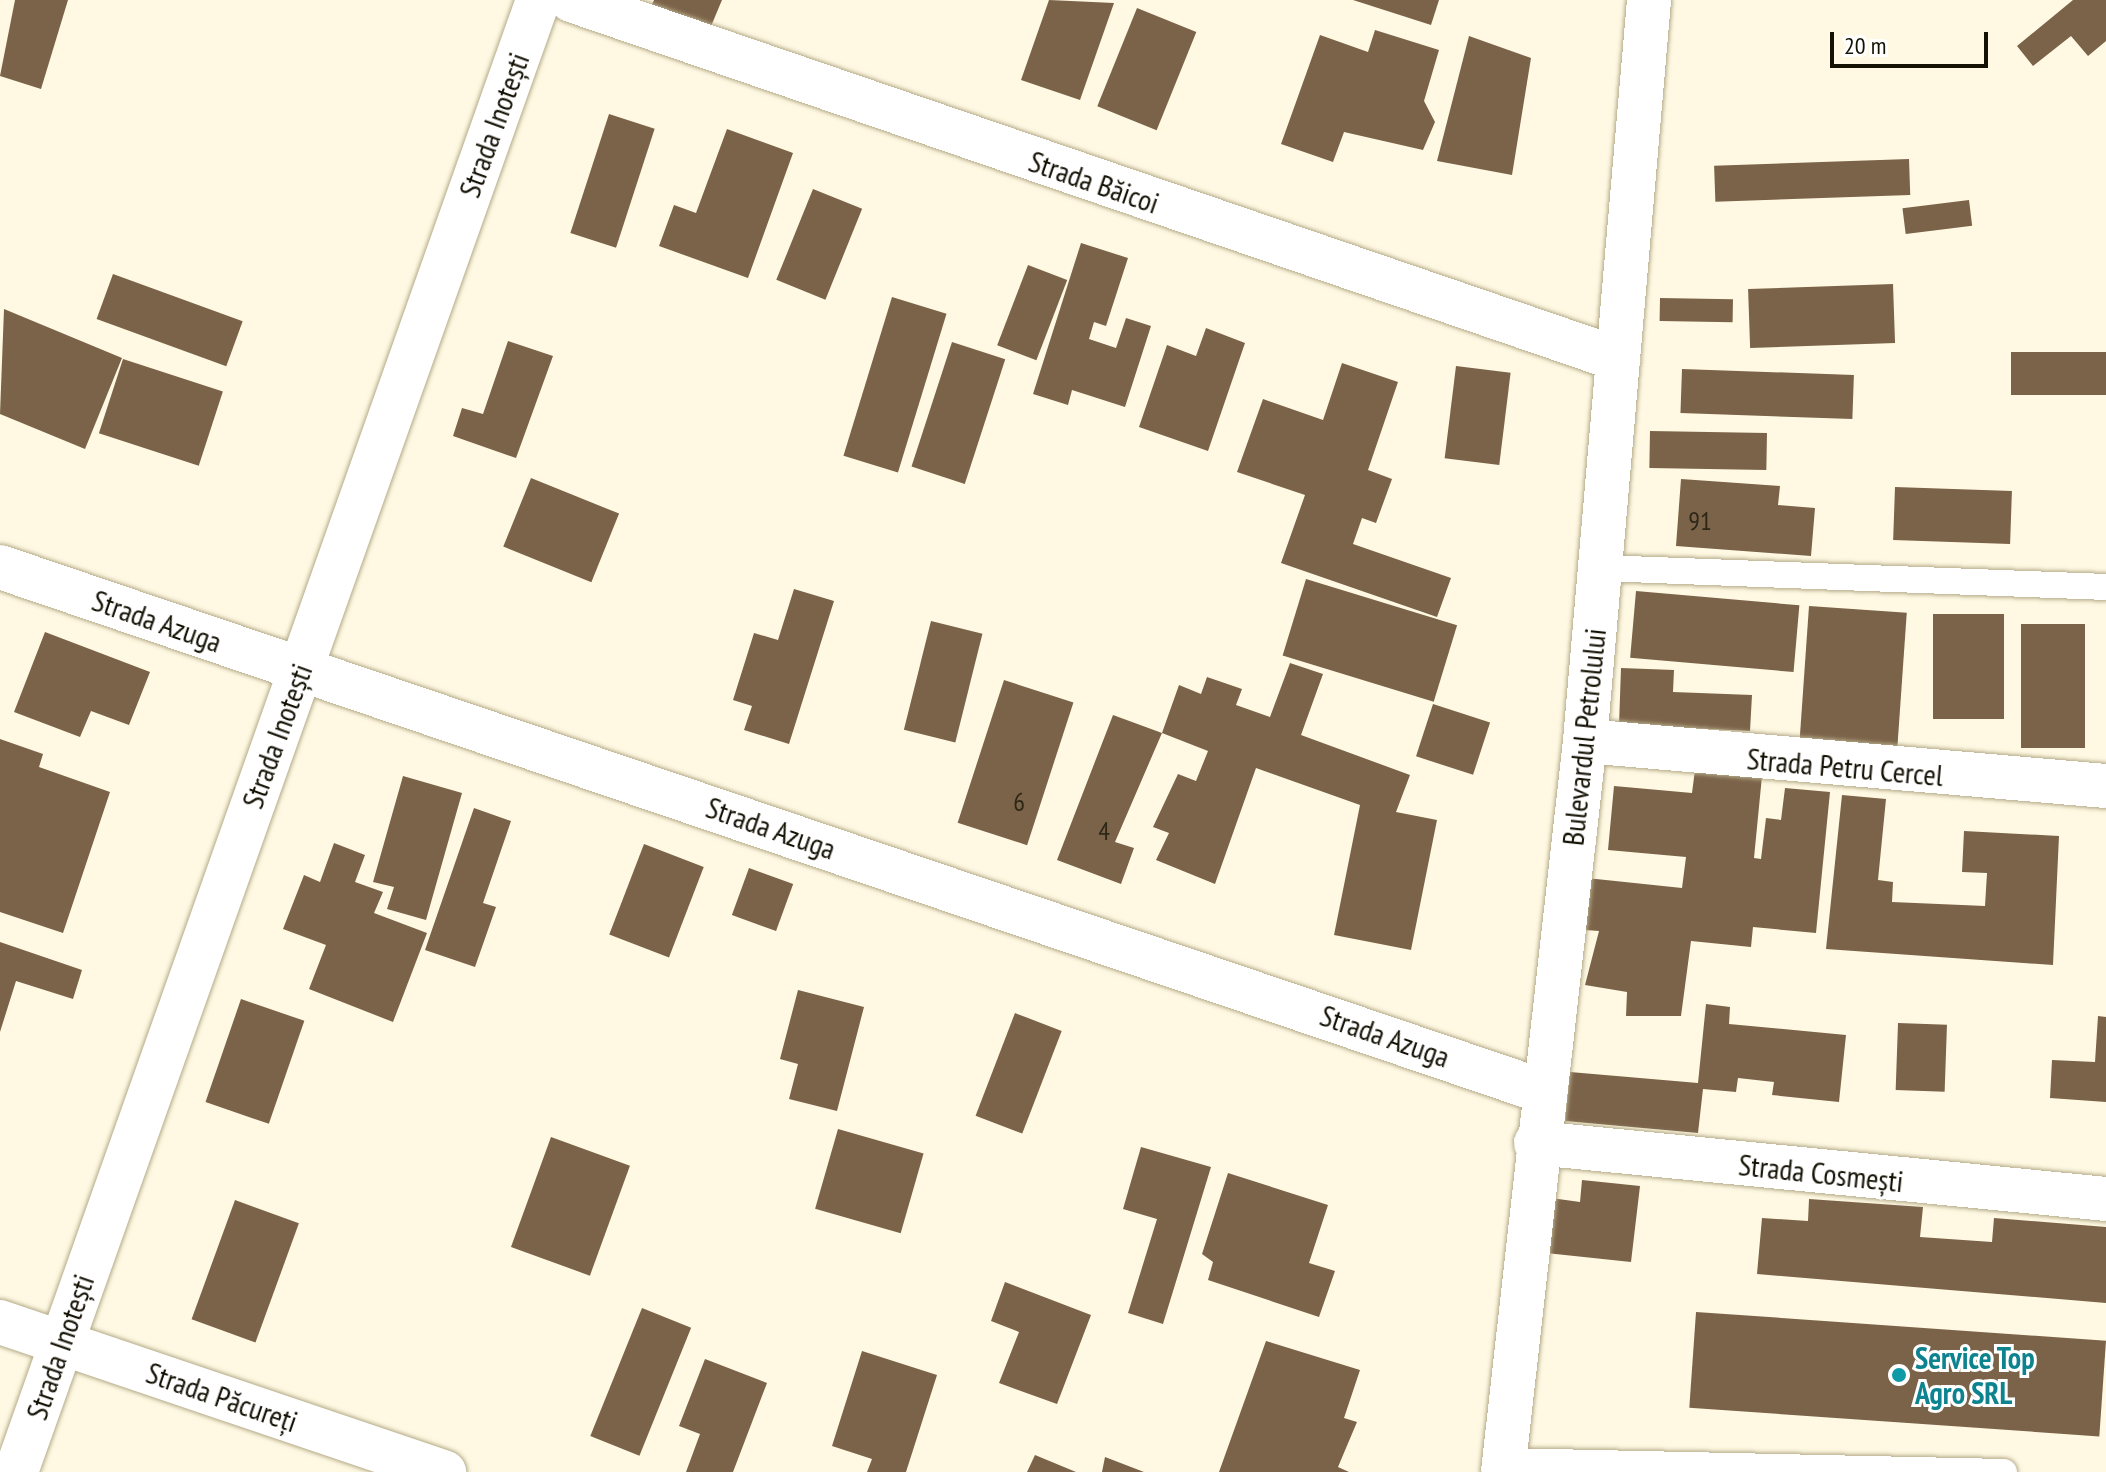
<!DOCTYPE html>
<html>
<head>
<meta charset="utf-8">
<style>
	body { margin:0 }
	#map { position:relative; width:2106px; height:1472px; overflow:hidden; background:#fff9e3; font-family:"PT Sans Narrow",sans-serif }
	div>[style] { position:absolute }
	.building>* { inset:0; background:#7b6349; transform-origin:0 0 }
	.roads { filter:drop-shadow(0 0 2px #b4aa88) drop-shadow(0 0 2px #b4aa88) }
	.lane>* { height:26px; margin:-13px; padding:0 13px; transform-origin:13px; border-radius:13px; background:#fff }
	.street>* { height:44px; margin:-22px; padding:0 22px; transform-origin:22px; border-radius:22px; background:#fff }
	.secondary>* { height:44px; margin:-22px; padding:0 22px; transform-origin:22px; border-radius:22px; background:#fff }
	.dots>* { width:22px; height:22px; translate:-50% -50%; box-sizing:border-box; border:4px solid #fff; border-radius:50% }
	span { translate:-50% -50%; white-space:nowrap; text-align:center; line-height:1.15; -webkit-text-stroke:6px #fff; paint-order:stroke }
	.number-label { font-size:26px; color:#2e2616 }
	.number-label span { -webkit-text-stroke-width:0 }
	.street-label { font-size:30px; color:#141105 }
	.culture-label { font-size:30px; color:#0d838f; font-weight:700 }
	.left { translate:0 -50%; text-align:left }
	.scale { position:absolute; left:1830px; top:32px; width:158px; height:36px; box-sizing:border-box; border:4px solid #141105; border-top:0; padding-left:10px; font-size:24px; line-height:28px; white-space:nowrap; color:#141105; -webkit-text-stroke:6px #fff; paint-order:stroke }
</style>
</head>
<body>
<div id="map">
	<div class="building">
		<div style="clip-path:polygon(15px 0,68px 0,41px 89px,0 76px)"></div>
		<div style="clip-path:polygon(654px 0,722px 0,709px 31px,651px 7px)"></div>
		<div style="clip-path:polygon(1049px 0,1114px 3px,1080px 100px,1021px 80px)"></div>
		<div style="clip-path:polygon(1353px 0,1439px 0,1431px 25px)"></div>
		<div style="clip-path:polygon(2073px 0,2106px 0,2106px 41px,2088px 56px,2071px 36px,2033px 66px,2017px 46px)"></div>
		<div style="left:1137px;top:8px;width:64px;height:106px;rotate:22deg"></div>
		<div style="clip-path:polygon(1375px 30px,1439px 50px,1424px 101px,1435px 122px,1423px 150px,1344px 132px,1333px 162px,1281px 144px,1320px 35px,1368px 52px)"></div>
		<div style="clip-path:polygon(1469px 36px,1531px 58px,1512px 175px,1437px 161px)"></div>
		<div style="left:609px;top:114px;width:48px;height:125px;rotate:18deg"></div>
		<div style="clip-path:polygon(727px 129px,793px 153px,748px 278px,659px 246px,674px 205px,696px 213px)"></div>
		<div style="left:1909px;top:159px;width:36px;height:195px;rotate:88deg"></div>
		<div style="left:813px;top:189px;width:53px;height:98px;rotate:22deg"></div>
		<div style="left:1969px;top:200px;width:26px;height:67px;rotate:83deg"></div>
		<div style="clip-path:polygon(1081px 243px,1128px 258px,1106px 326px,1094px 322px,1089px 339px,1116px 348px,1126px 318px,1151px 326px,1125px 407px,1072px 390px,1068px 405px,1033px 394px)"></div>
		<div style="left:1028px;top:265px;width:42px;height:86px;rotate:21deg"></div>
		<div style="left:113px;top:274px;width:138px;height:48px;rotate:20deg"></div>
		<div style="left:1893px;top:284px;width:59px;height:145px;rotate:88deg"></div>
		<div style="left:892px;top:297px;width:57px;height:166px;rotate:17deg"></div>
		<div style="left:1660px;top:298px;width:73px;height:23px;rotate:1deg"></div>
		<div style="clip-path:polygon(4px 309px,122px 358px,85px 449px,0 414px)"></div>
		<div style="clip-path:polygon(1206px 328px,1245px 343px,1208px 451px,1139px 427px,1167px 345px,1196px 356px)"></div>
		<div style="clip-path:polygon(508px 341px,553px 356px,516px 458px,453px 436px,462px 408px,483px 414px)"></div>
		<div style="left:952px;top:342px;width:56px;height:131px;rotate:18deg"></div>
		<div style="left:2106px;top:352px;width:43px;height:95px;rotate:90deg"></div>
		<div style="left:123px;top:359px;width:105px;height:78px;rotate:18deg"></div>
		<div style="clip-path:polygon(1342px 363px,1398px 382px,1368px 470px,1392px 479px,1376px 523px,1362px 518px,1353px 544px,1451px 578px,1437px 617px,1281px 563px,1305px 495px,1237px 472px,1263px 399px,1323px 420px)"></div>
		<div style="left:1456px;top:366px;width:55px;height:93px;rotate:7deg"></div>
		<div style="left:1682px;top:369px;width:172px;height:44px;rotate:2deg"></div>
		<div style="left:1650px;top:431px;width:117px;height:37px;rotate:1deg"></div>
		<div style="left:531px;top:478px;width:95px;height:74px;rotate:22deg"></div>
		<div style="clip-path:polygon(1681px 479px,1780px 486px,1778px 505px,1815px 508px,1811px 556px,1676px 546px)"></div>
		<div style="left:1895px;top:487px;width:117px;height:53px;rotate:2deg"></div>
		<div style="left:1306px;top:579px;width:158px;height:80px;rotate:17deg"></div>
		<div style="clip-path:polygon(794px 589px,834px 601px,789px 744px,744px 730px,752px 706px,733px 700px,754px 633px,778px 640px)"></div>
		<div style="left:1636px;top:591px;width:164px;height:67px;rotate:5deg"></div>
		<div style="left:1809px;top:606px;width:98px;height:139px;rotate:4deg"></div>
		<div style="left:1933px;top:614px;width:71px;height:105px"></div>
		<div style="left:931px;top:621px;width:53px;height:112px;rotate:14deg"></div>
		<div style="left:2085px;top:624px;width:124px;height:64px;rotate:90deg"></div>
		<div style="clip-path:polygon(45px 632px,150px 672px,129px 725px,91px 711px,80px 737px,14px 712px)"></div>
		<div style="clip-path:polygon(1290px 663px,1323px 674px,1301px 735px,1410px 775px,1396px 812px,1437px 820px,1411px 950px,1334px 935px,1360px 805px,1256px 768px,1215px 884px,1156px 860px,1169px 833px,1153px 827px,1178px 774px,1196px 781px,1208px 751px,1162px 733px,1115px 842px,1134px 848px,1121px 884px,1057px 860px,1113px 715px,1162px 733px,1179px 685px,1201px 694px,1207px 677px,1242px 689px,1236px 705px,1270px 717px)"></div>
		<div style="clip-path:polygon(1621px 668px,1674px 670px,1673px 692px,1752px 695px,1750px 731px,1619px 725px)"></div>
		<div style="left:1004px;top:680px;width:73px;height:150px;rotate:18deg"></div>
		<div style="left:1433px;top:704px;width:60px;height:55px;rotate:18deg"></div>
		<div style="clip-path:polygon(0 739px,43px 754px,39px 767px,110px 792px,63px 933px,0 912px)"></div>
		<div style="clip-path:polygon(1695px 770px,1762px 776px,1754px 858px,1761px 859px,1766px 818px,1781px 820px,1785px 788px,1830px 792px,1816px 933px,1753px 927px,1751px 947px,1691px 941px,1681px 1016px,1626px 1016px,1627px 992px,1585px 985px,1599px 931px,1572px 929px,1577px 877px,1682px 888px,1686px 857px,1608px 850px,1614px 786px,1692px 793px)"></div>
		<div style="clip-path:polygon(403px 776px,462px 793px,426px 920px,387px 909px,394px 887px,373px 882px)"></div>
		<div style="clip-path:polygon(1842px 795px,1886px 799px,1878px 880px,1893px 882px,1892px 902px,1985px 906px,1987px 873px,1962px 872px,1964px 831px,2059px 836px,2053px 965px,1826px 949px)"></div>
		<div style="clip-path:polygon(474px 808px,511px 821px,483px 903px,496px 907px,475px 967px,425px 950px)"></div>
		<div style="clip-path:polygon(334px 843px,365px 855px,355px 882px,383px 892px,374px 913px,427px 933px,393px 1022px,309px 989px,326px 945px,283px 929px,304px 875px,320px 882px)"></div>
		<div style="left:644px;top:844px;width:64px;height:97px;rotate:21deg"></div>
		<div style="left:749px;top:868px;width:47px;height:50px;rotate:20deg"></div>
		<div style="clip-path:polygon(0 942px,82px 970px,73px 999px,16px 981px,0 1032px)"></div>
		<div style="clip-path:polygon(798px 990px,864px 1007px,837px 1111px,789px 1099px,798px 1064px,780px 1059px)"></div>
		<div style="left:241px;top:999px;width:67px;height:109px;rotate:19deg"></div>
		<div style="clip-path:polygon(1706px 1004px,1730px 1007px,1729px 1024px,1846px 1035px,1839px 1102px,1772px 1095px,1774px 1082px,1738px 1078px,1736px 1092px,1703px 1089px,1698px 1133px,1565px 1121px,1570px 1072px,1698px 1083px)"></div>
		<div style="left:1015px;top:1013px;width:50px;height:110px;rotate:21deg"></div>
		<div style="clip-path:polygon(2098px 1016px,2106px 1017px,2106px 1102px,2050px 1098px,2052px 1060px,2095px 1062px)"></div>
		<div style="left:1898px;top:1023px;width:49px;height:67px;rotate:2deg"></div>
		<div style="left:838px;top:1129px;width:89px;height:83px;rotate:16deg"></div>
		<div style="left:551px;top:1137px;width:84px;height:117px;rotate:20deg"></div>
		<div style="clip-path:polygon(1141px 1147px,1211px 1167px,1163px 1324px,1128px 1313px,1157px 1219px,1123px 1209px)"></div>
		<div style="clip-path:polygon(1228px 1173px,1328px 1205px,1309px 1263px,1335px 1271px,1319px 1317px,1208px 1280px,1213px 1262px,1202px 1254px)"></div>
		<div style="clip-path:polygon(1582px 1180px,1640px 1186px,1631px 1262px,1546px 1253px,1551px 1198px,1580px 1202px)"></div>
		<div style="clip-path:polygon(1809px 1199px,1923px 1207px,1920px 1237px,1992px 1242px,1994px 1218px,2106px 1227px,2106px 1303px,1757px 1274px,1762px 1218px,1808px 1221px)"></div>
		<div style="left:235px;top:1200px;width:68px;height:127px;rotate:20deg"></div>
		<div style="clip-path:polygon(1005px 1282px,1091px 1315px,1057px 1404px,999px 1383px,1019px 1332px,991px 1321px)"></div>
		<div style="left:642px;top:1308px;width:53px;height:138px;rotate:22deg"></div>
		<div style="left:1696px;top:1312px;width:411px;height:96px;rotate:4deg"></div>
		<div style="clip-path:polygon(1266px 1341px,1360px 1370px,1344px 1418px,1357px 1422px,1338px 1467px,1349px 1472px,1219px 1472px)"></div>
		<div style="clip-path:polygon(862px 1351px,937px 1375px,906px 1472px,867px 1472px,872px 1459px,832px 1446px)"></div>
		<div style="clip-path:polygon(705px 1359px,767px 1383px,733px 1472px,686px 1472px,700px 1434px,679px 1426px)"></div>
		<div style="clip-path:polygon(1035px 1455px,1076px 1472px,1027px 1472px)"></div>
		<div style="clip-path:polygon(1105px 1457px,1144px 1472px,1102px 1472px)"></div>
	</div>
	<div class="roads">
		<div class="lane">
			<div style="left:1601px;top:568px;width:505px;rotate:2.15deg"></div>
			<div style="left:1504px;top:1461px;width:500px;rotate:1.26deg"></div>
		</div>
		<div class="street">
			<div style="left:571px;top:0;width:1107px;rotate:18.93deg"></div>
			<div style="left:0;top:567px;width:1629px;rotate:18.77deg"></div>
			<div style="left:1585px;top:741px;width:523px;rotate:4.94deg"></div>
			<div style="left:1536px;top:1143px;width:573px;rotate:5.61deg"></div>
			<div style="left:0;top:1322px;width:469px;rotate:18.7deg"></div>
			<div style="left:16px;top:1472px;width:1562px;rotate:-70.47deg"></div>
		</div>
		<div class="secondary">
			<div style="left:1503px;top:1472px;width:736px;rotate:-83.6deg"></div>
			<div style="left:1585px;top:741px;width:744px;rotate:-85.06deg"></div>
		</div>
	</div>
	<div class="dots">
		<div style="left:1899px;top:1375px;background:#0f9aa8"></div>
	</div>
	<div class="number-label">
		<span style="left:1700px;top:521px">91</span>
		<span style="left:1019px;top:802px">6</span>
		<span style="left:1104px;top:831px">4</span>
	</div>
	<div class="street-label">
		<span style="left:494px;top:125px;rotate:-70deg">Strada Inotești</span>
		<span style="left:1094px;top:182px;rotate:19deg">Strada Băicoi</span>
		<span style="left:157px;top:621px;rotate:19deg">Strada Azuga</span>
		<span style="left:277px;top:736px;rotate:-70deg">Strada Inotești</span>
		<span style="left:1584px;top:737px;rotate:-84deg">Bulevardul Petrolului</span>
		<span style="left:1845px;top:767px;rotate:5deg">Strada Petru Cercel</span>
		<span style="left:771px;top:828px;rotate:19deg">Strada Azuga</span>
		<span style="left:1385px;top:1036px;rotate:19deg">Strada Azuga</span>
		<span style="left:1821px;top:1173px;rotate:6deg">Strada Cosmești</span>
		<span style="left:60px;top:1347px;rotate:-71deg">Strada Inotești</span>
		<span style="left:222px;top:1397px;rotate:19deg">Strada Păcureți</span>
	</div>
	<div class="culture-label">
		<span class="left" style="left:1915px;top:1375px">Service Top<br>Agro SRL</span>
	</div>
	<div class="scale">20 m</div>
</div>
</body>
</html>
